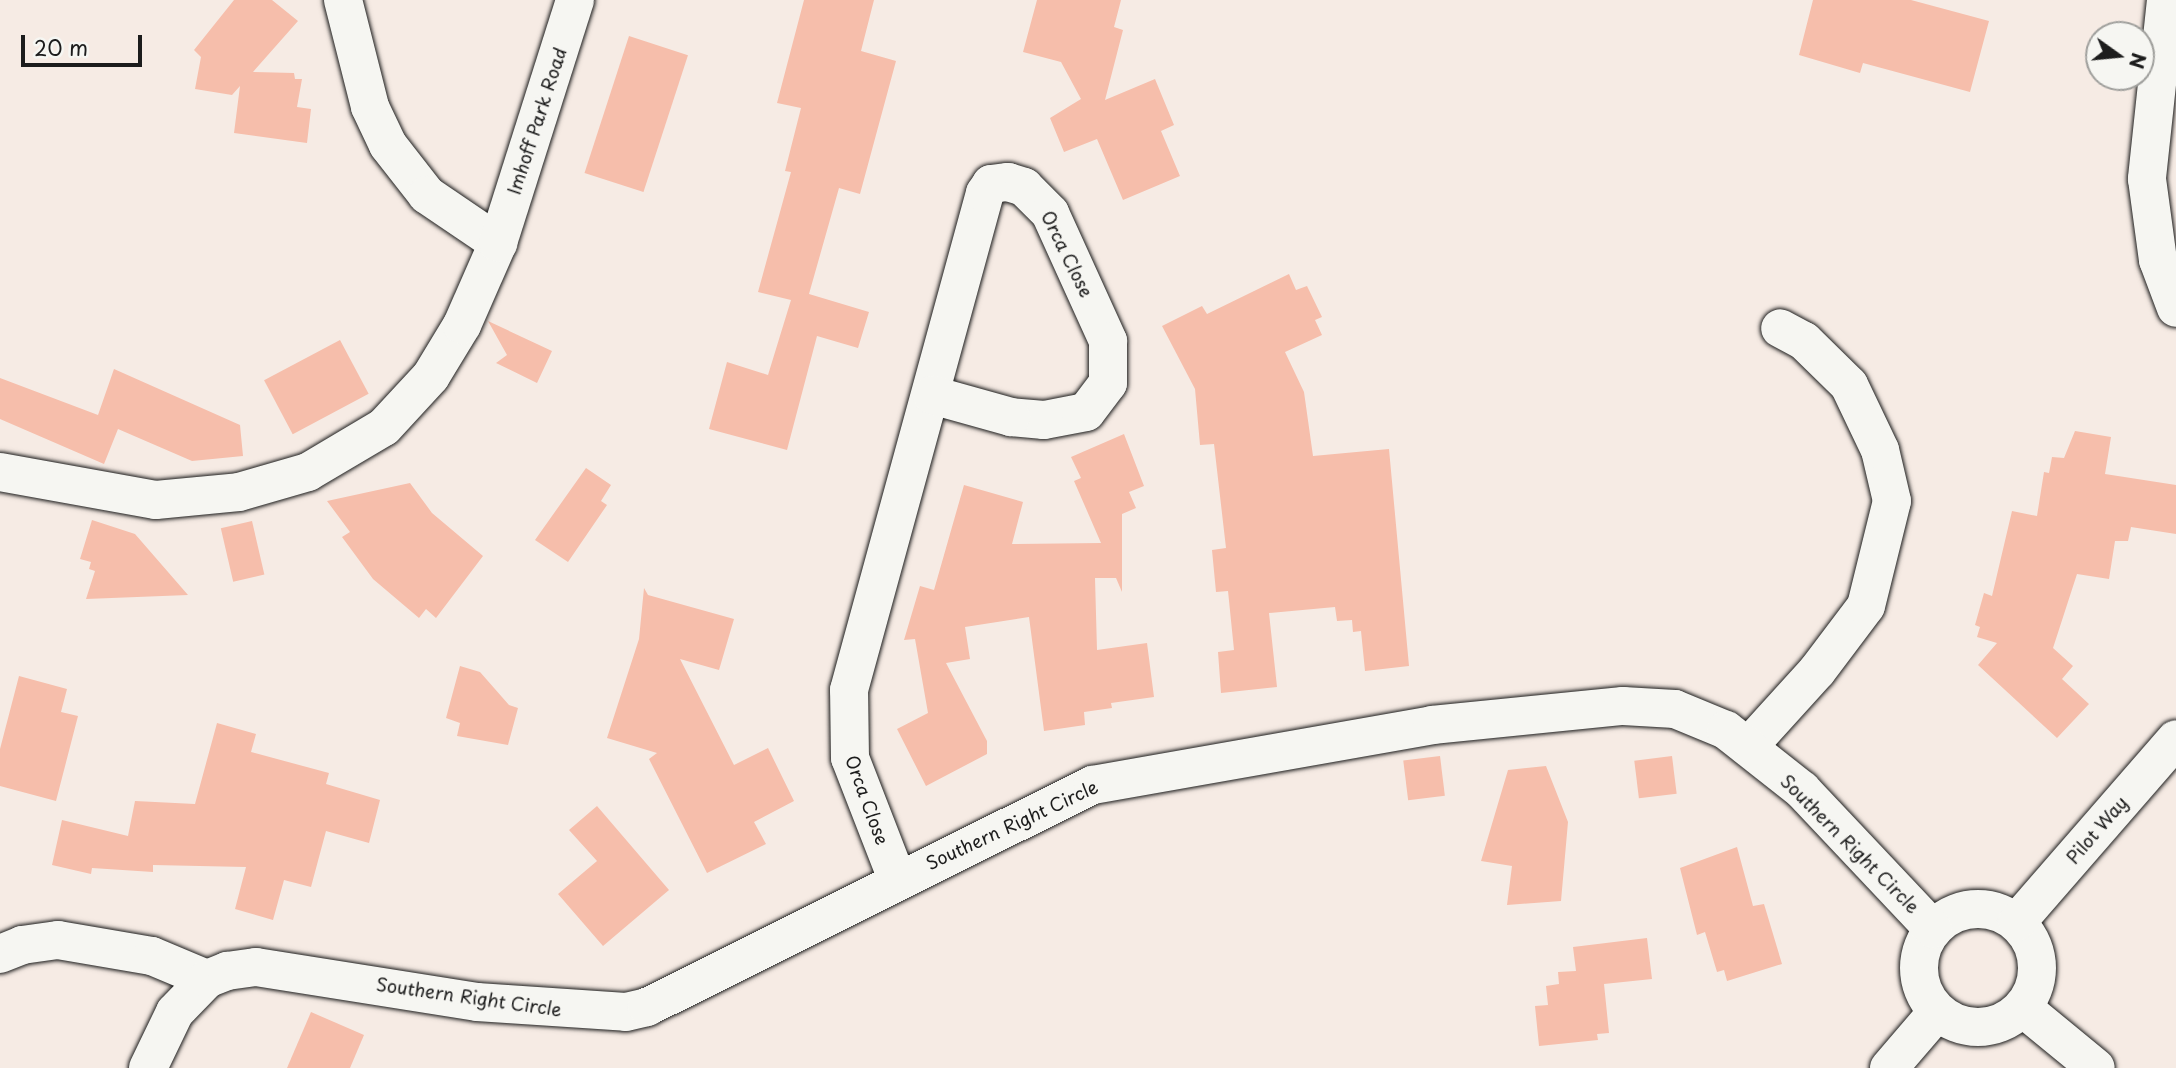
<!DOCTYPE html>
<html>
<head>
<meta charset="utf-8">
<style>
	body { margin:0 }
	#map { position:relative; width:2176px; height:1068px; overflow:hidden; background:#f6ebe4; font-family:"Playpen Sans",sans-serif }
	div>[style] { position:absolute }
	.building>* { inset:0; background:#f6beab; transform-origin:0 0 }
	.roads { filter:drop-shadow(0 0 2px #1c1c1c) drop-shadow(0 0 2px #1c1c1c) }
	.street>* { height:38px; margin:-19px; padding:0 19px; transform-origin:19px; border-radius:19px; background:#f6f6f2 }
	.street>.ring { margin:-19px; padding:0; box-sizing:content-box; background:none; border:38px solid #f6f6f2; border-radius:50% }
	span { translate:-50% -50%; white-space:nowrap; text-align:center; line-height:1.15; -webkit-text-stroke:5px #f6f6f2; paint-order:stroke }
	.street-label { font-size:18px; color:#1c1c1c }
	.north { position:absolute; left:2085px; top:21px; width:70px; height:70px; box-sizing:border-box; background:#f6f6f2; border:2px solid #9f9f9c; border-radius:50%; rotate:105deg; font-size:19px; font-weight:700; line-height:28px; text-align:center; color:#1c1c1c }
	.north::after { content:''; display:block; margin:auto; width:24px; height:32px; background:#1c1c1c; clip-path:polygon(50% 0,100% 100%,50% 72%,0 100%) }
	.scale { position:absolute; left:21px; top:35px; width:121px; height:32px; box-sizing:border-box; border:4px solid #1c1c1c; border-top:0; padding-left:9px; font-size:21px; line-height:24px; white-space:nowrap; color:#1c1c1c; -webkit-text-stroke:5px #f6f6f2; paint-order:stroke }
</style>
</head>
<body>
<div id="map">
	<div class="building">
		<div style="clip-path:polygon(234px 0,272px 0,298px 21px,253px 72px,294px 73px,295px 79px,302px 79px,297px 107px,311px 109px,307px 143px,234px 133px,240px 86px,232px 95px,195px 89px,201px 57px,194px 50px)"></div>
		<div style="clip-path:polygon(804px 0,874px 0,861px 51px,896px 61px,860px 194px,839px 188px,809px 294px,869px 312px,858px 348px,817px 336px,787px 450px,709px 429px,727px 362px,768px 375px,791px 300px,758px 292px,791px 172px,785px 171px,801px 108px,777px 103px)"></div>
		<div style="clip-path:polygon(1037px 0,1121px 0,1114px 27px,1123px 30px,1105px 100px,1155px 79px,1174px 125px,1161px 131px,1180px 176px,1123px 200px,1097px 139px,1064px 152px,1050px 118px,1081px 99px,1061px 62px,1023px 52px)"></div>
		<div style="clip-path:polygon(1813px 0,1911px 0,1989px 21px,1970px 92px,1863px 63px,1860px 73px,1799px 55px)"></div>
		<div style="left:629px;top:36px;width:62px;height:144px;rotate:18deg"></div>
		<div style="clip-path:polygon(1289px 274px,1296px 290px,1307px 286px,1322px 317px,1315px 320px,1322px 335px,1285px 352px,1304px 392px,1313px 456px,1389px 449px,1409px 666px,1365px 671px,1361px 631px,1353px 632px,1352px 620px,1337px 621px,1335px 607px,1269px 613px,1277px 687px,1221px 693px,1218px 652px,1234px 650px,1228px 591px,1216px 592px,1212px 550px,1226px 548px,1214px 444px,1200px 445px,1195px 389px,1162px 326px,1202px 306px,1207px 314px)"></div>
		<div style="clip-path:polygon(488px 321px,552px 351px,537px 383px,496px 363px,507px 355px)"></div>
		<div style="left:340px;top:340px;width:61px;height:86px;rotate:62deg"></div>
		<div style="clip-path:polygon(114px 369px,240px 425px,243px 456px,192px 461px,118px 429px,104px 464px,0 419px,0 378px,98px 415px)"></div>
		<div style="clip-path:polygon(2075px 431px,2111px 437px,2105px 474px,2176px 485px,2176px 534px,2131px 527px,2128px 541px,2115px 541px,2109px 579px,2077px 574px,2053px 648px,2073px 666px,2062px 679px,2089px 704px,2057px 738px,1978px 665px,1997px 643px,1977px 637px,1980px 627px,1975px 625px,1984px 593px,1992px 596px,2012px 511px,2037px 516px,2044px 472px,2049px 473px,2052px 457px,2064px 458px)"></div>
		<div style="clip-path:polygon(1124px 434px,1144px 486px,1129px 492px,1136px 508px,1122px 514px,1122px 592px,1116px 578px,1095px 578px,1097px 650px,1147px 643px,1154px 697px,1111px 703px,1112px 708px,1084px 712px,1085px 725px,1044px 731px,1029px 617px,965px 627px,970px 659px,946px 663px,987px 741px,987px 754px,926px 786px,897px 729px,928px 713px,915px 639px,904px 640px,920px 586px,934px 590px,964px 485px,1023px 502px,1012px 544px,1101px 543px,1074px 481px,1081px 478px,1071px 457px)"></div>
		<div style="clip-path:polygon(586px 468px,611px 485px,601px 501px,607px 505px,568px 562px,535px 540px)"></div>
		<div style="clip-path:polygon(410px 483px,432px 513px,483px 556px,436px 618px,426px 609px,419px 618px,373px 579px,342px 537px,350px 532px,327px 501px)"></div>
		<div style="clip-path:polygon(92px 520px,135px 534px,188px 595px,86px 599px,95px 571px,89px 569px,91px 562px,80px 559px)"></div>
		<div style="left:252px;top:521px;width:55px;height:32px;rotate:77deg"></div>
		<div style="clip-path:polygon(644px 588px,648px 595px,734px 619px,719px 670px,680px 659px,734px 765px,768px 748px,794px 801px,754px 822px,766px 844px,707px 873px,649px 759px,657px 753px,607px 738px,639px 639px)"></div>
		<div style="clip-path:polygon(460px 666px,480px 672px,509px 705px,518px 708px,508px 745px,457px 736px,460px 723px,446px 718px)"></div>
		<div style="clip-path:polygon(19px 676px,67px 689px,61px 712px,78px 716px,56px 801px,0 786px,0 749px)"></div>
		<div style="clip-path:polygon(217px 723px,256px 734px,251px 752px,329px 773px,326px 784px,380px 800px,369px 843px,326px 831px,311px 887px,284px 880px,273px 920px,235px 909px,246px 867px,153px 865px,153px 872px,92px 868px,91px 874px,52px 865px,62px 820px,128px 836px,135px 801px,195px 804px)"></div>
		<div style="left:1440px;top:756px;width:40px;height:37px;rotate:83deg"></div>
		<div style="left:1672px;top:756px;width:38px;height:38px;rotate:83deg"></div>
		<div style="clip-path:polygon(1546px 766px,1568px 822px,1561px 901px,1507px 905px,1512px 866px,1481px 861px,1508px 770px)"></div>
		<div style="clip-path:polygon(597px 806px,669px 890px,603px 946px,558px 894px,597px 861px,569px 830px)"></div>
		<div style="clip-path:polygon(1737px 847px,1753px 906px,1764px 904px,1782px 964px,1727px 981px,1724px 970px,1717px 972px,1705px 932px,1697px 935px,1680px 868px)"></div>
		<div style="clip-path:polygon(1647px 938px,1652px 979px,1604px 984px,1609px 1033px,1597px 1034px,1598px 1040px,1539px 1046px,1535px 1006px,1548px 1005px,1546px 986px,1559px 984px,1558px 972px,1576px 971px,1573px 947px)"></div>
		<div style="clip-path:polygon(311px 1012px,364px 1035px,350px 1068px,287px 1068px)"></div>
	</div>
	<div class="roads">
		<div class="street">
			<div style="left:343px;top:0;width:110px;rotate:75.8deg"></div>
			<div style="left:370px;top:107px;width:42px;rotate:64.7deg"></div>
			<div style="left:388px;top:145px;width:63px;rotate:52deg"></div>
			<div style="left:427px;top:195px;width:86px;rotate:34.1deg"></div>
			<div style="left:2166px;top:0;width:180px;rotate:96.1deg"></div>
			<div style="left:2147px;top:179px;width:82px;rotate:82.3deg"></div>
			<div style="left:2158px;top:260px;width:51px;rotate:69.4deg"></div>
			<div style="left:0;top:472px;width:158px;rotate:10.2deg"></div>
			<div style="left:156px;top:500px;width:83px;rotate:-5.5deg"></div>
			<div style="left:239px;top:492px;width:72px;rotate:-16.2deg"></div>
			<div style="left:308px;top:472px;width:88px;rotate:-30.6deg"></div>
			<div style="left:384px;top:427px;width:69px;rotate:-47.3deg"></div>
			<div style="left:431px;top:376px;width:60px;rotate:-58.7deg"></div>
			<div style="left:462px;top:325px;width:90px;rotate:-66.3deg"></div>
			<div style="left:498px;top:243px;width:255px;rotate:-72.4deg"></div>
			<div style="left:1748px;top:747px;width:103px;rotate:-47.8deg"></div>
			<div style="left:1817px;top:671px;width:81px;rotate:-53deg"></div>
			<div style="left:1866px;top:606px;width:108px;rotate:-76.1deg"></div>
			<div style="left:1892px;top:501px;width:52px;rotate:-103.2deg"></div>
			<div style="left:1880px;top:450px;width:72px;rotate:-115.5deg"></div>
			<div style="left:1849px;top:385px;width:63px;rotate:-135.6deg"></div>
			<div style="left:1804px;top:341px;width:27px;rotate:-152deg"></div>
			<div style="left:897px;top:879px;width:130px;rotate:-111.2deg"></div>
			<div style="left:850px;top:758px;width:68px;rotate:-90.8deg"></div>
			<div style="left:849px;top:690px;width:515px;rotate:-74.7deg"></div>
			<div style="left:985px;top:193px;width:11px;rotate:-56deg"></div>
			<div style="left:991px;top:184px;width:17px;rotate:-7deg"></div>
			<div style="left:1008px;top:182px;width:17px;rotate:17deg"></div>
			<div style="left:1024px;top:187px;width:37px;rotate:45deg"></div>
			<div style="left:1050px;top:213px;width:141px;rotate:65.6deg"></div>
			<div style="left:1108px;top:341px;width:42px;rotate:90deg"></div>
			<div style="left:1108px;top:383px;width:36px;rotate:127deg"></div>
			<div style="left:1086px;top:412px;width:43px;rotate:169.2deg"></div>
			<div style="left:1044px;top:420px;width:33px;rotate:-175deg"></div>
			<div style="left:1011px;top:417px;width:82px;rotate:-164.4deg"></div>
			<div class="ring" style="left:1919px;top:909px;width:80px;height:80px"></div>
			<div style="left:2017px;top:922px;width:242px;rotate:-49deg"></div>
			<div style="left:0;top:954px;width:24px;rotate:-22deg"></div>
			<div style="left:22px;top:945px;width:36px;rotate:-8deg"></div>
			<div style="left:58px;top:940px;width:95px;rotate:9.7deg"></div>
			<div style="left:152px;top:956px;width:60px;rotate:22.7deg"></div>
			<div style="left:2023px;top:1008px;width:94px;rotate:39.4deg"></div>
			<div style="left:148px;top:1068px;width:62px;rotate:-64.3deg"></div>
			<div style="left:175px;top:1012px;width:46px;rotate:-45.9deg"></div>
			<div style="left:207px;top:979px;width:22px;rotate:-22deg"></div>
			<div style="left:227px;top:971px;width:29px;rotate:-8deg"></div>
			<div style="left:256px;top:967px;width:224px;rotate:9deg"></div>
			<div style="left:477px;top:1002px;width:149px;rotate:3.8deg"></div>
			<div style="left:626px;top:1012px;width:22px;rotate:-13deg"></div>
			<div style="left:647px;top:1007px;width:498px;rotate:-26.5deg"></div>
			<div style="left:1093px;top:785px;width:344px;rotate:-10deg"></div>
			<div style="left:1432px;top:725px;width:192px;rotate:-5.7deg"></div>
			<div style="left:1623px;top:706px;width:52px;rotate:3.3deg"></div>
			<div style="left:1675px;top:709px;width:55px;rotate:22.4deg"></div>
			<div style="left:1726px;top:730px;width:97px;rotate:38.3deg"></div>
			<div style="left:1802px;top:790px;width:191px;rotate:46.7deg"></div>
			<div style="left:1889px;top:1068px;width:74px;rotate:-49.4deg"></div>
		</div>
	</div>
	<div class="street-label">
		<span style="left:537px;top:121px;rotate:-72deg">Imhoff Park Road</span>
		<span style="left:1067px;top:254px;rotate:64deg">Orca Close</span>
		<span style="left:867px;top:800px;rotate:70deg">Orca Close</span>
		<span style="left:1012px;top:825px;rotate:-25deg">Southern Right Circle</span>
		<span style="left:2097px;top:830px;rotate:-49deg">Pilot Way</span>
		<span style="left:1850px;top:844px;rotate:45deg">Southern Right Circle</span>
		<span style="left:469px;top:997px;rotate:8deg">Southern Right Circle</span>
	</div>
	<div class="north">N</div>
	<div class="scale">20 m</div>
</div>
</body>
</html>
